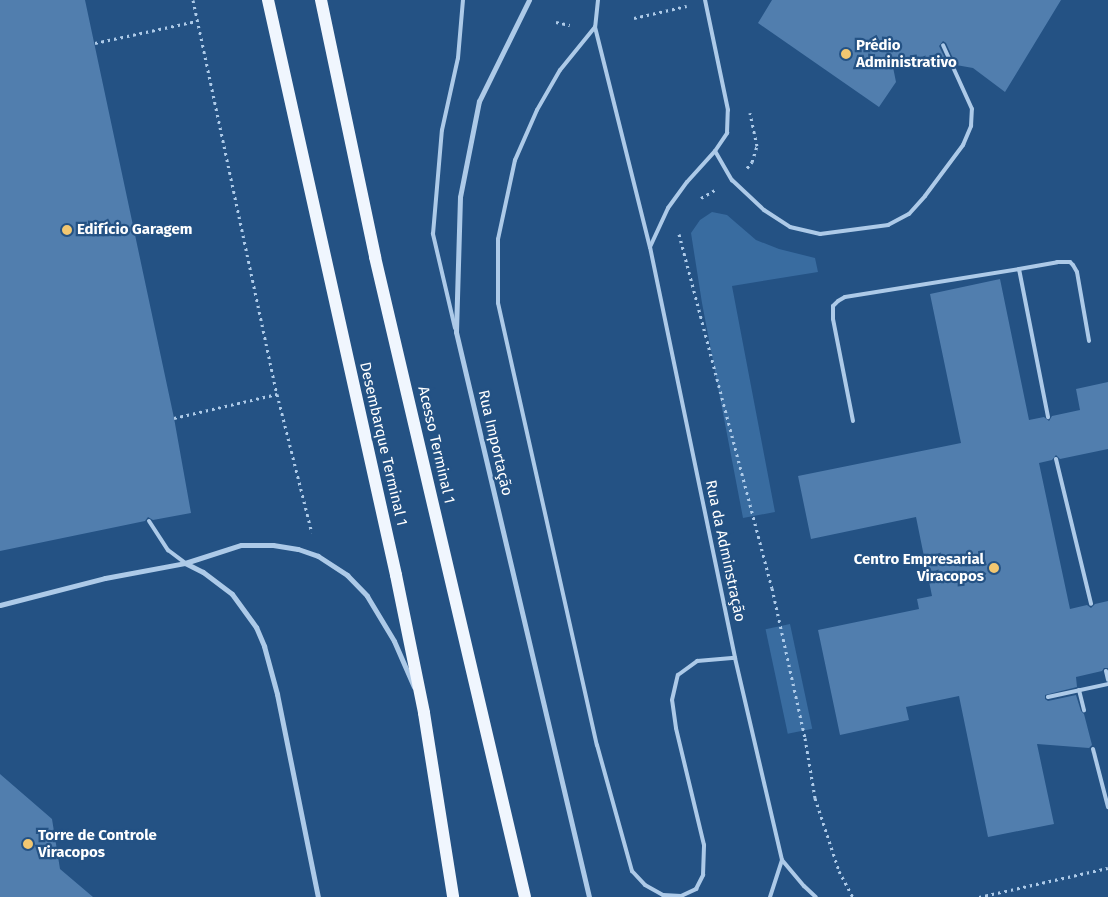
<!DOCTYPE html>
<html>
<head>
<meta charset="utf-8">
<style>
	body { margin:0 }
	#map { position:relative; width:1108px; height:897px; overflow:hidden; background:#245284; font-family:"Fira Sans",sans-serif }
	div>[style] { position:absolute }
	.green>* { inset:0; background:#396ca0; transform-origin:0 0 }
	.building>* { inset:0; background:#517eae }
	.path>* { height:3px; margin-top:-1.5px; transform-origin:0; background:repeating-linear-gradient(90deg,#adcae8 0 2.5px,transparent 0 6.5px) }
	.service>* { height:4px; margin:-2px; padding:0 2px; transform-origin:2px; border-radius:2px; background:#adcae8 }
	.minor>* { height:5px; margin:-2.5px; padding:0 2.5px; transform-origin:2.5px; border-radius:2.5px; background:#adcae8 }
	.primary>* { height:12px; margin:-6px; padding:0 6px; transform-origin:6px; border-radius:6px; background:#f0f6fe }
	.dots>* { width:14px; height:14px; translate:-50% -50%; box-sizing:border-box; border:2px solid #245284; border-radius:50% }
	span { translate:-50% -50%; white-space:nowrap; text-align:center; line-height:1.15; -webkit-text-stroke:4.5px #245284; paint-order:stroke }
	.poi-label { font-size:15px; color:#fff; font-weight:700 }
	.left { translate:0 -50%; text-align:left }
	.right { translate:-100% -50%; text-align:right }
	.street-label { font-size:15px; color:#fff }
</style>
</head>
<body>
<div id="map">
	<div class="green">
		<div style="clip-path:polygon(712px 212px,727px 215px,756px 240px,779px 249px,815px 258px,818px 272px,732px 286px,775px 512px,743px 518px,702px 303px,691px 233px,700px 220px)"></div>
		<div style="left:790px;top:624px;width:107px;height:25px;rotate:78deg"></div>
	</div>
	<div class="building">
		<div style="clip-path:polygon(0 0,85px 0,174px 418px,191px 513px,153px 520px,148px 517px,145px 521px,0 551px)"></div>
		<div style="clip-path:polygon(772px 0,1061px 0,1005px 92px,973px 68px,956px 65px,946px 43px,943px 41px,939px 46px,948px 64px,892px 62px,896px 82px,879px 107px,758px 23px)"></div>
		<div style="clip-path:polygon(1000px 279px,1029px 420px,1044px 417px,1049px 421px,1052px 416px,1080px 410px,1076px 389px,1108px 382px,1108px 449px,1060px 459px,1056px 455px,1052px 460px,1039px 463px,1070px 609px,1087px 605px,1091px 608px,1095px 604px,1108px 601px,1108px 668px,1104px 668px,1102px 671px,1076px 677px,1077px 687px,1045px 695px,1045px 699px,1048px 701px,1076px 695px,1081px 711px,1084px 714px,1092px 745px,1089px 748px,1037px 744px,1054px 824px,988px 837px,959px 696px,906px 707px,909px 720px,840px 735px,818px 630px,919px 609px,917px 599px,932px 596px,916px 517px,811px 539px,798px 476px,961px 443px,930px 294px)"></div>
		<div style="clip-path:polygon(0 774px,52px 819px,60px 869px,93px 897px,0 897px)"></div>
	</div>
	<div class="path">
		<div style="left:193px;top:0;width:403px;rotate:78deg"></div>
		<div style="left:277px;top:394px;width:143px;rotate:75.9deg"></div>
		<div style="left:634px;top:18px;width:54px;rotate:-12.8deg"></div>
		<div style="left:556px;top:22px;width:14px;rotate:12deg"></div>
		<div style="left:95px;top:43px;width:104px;rotate:-12.2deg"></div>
		<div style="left:747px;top:168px;width:8px;rotate:-50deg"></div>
		<div style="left:752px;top:162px;width:17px;rotate:-73deg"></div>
		<div style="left:757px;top:146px;width:34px;rotate:-102deg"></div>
		<div style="left:701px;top:198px;width:16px;rotate:-30deg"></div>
		<div style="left:679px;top:234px;width:366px;rotate:75.3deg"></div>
		<div style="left:772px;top:588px;width:154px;rotate:77.6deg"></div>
		<div style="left:805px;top:738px;width:61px;rotate:80.5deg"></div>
		<div style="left:815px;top:798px;width:77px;rotate:71.8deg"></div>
		<div style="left:839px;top:871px;width:30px;rotate:62deg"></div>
		<div style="left:174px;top:418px;width:106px;rotate:-13.1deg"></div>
		<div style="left:979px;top:897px;width:132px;rotate:-12.7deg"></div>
	</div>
	<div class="service">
		<div style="left:598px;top:0;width:27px;rotate:96deg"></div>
		<div style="left:595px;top:27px;width:55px;rotate:129.1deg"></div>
		<div style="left:560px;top:70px;width:46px;rotate:119.9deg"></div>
		<div style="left:537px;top:110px;width:55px;rotate:113.7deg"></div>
		<div style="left:515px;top:160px;width:81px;rotate:102.1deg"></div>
		<div style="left:498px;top:239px;width:64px;rotate:90deg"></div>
		<div style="left:498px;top:303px;width:453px;rotate:77.4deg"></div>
		<div style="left:597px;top:745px;width:131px;rotate:74.5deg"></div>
		<div style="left:632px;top:871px;width:19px;rotate:47deg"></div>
		<div style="left:645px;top:885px;width:21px;rotate:29deg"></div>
		<div style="left:663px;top:895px;width:18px;rotate:3deg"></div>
		<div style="left:681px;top:896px;width:17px;rotate:-25deg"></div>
		<div style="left:696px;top:889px;width:16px;rotate:-63deg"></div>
		<div style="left:703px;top:875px;width:30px;rotate:-88deg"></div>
		<div style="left:704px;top:845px;width:120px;rotate:-103.5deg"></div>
		<div style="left:676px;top:728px;width:28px;rotate:-98deg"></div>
		<div style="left:672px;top:700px;width:26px;rotate:-77deg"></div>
		<div style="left:678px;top:675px;width:24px;rotate:-36deg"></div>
		<div style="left:697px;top:661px;width:38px;rotate:-5deg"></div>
		<div style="left:595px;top:27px;width:227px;rotate:76deg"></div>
		<div style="left:650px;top:247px;width:420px;rotate:78.3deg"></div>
		<div style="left:735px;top:658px;width:207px;rotate:76.9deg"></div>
		<div style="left:782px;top:860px;width:34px;rotate:50deg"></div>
		<div style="left:804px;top:886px;width:16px;rotate:43deg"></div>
		<div style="left:715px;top:151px;width:34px;rotate:60deg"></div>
		<div style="left:732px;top:180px;width:44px;rotate:43.2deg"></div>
		<div style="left:764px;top:210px;width:31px;rotate:33deg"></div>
		<div style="left:790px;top:227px;width:31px;rotate:13deg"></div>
		<div style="left:820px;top:234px;width:69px;rotate:-7.5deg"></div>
		<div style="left:888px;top:225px;width:24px;rotate:-28deg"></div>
		<div style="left:909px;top:214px;width:24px;rotate:-48deg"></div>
		<div style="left:925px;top:196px;width:64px;rotate:-53.3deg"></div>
		<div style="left:963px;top:145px;width:21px;rotate:-67deg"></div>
		<div style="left:971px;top:126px;width:17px;rotate:-87deg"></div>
		<div style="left:972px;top:109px;width:70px;rotate:-114.4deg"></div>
		<div style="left:650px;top:247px;width:43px;rotate:-65.2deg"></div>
		<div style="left:668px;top:208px;width:32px;rotate:-54deg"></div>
		<div style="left:687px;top:182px;width:42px;rotate:-47.9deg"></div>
		<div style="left:715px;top:151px;width:22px;rotate:-56deg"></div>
		<div style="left:727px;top:133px;width:23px;rotate:-88deg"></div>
		<div style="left:728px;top:110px;width:112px;rotate:-101.8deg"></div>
		<div style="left:1019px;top:269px;width:39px;rotate:-10deg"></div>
		<div style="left:1057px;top:262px;width:13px"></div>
		<div style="left:1070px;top:262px;width:4px;rotate:45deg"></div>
		<div style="left:1073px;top:265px;width:8px;rotate:60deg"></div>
		<div style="left:1077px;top:272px;width:70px;rotate:80.1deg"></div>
		<div style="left:455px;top:328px;width:97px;rotate:-103.2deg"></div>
		<div style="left:433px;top:234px;width:104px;rotate:-85.1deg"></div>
		<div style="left:442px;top:130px;width:74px;rotate:-77.5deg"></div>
		<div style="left:458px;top:58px;width:58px;rotate:-85.1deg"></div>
		<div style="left:853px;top:421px;width:104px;rotate:-101.1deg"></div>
		<div style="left:833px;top:319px;width:13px;rotate:-90deg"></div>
		<div style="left:833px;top:306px;width:7px;rotate:-45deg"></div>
		<div style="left:838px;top:301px;width:8px;rotate:-30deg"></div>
		<div style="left:845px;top:297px;width:176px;rotate:-9.1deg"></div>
		<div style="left:1019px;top:269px;width:151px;rotate:78.9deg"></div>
		<div style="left:1056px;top:459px;width:149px;rotate:76.4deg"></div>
		<div style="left:149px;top:521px;width:35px;rotate:57deg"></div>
		<div style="left:168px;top:550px;width:21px;rotate:37deg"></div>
		<div style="left:1106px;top:671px;width:9px;rotate:77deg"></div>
		<div style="left:1079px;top:690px;width:21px;rotate:76deg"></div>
		<div style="left:1048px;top:697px;width:61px;rotate:-12.2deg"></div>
		<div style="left:1093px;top:749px;width:60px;rotate:75.5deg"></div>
		<div style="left:770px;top:897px;width:39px;rotate:-72deg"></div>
	</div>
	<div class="minor">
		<div style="left:529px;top:0;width:113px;rotate:116.3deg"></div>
		<div style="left:479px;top:101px;width:98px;rotate:101.2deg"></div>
		<div style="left:460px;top:197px;width:135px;rotate:91.7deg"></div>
		<div style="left:456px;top:332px;width:580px;rotate:76.75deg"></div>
		<div style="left:185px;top:563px;width:20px;rotate:27deg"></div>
		<div style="left:203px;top:572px;width:36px;rotate:37deg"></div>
		<div style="left:232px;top:594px;width:41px;rotate:54deg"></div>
		<div style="left:256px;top:627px;width:21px;rotate:67deg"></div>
		<div style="left:264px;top:646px;width:50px;rotate:74.8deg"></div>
		<div style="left:277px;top:694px;width:207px;rotate:78.6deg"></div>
		<div style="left:0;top:605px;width:108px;rotate:-14.4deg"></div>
		<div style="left:105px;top:578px;width:81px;rotate:-10.6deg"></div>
		<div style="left:185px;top:563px;width:59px;rotate:-17.8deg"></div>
		<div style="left:241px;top:545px;width:32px"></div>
		<div style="left:273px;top:545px;width:25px;rotate:9deg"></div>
		<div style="left:298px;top:549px;width:21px;rotate:19deg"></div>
		<div style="left:318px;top:556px;width:35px;rotate:33deg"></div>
		<div style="left:347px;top:575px;width:29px;rotate:46deg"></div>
		<div style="left:367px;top:596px;width:52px;rotate:59deg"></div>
		<div style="left:394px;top:641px;width:50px;rotate:66.5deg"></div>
	</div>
	<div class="primary">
		<div style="left:268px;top:0;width:589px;rotate:77.45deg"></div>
		<div style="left:396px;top:575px;width:141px;rotate:78.5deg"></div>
		<div style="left:424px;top:713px;width:186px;rotate:81deg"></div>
		<div style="left:321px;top:0;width:263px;rotate:78.1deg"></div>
		<div style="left:375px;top:257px;width:657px;rotate:76.81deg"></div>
	</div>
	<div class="dots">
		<div style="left:846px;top:54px;background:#f2c771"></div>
		<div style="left:67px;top:230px;background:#f2c771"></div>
		<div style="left:994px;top:568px;background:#f2c771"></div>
		<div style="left:28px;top:844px;background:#f2c771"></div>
	</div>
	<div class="poi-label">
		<span class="left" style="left:856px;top:54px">Prédio<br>Administrativo</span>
		<span class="left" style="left:77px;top:230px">Edifício Garagem</span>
		<span class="right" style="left:984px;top:568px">Centro Empresarial<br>Viracopos</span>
		<span class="left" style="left:38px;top:844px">Torre de Controle<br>Viracopos</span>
	</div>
	<div class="street-label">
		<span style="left:495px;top:443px;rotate:77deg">Rua Importação</span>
		<span style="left:383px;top:444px;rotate:77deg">Desembarque Terminal 1</span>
		<span style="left:436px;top:445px;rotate:77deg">Acesso Terminal 1</span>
		<span style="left:725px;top:551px;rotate:78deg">Rua da Adminstração</span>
	</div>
</div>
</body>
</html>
